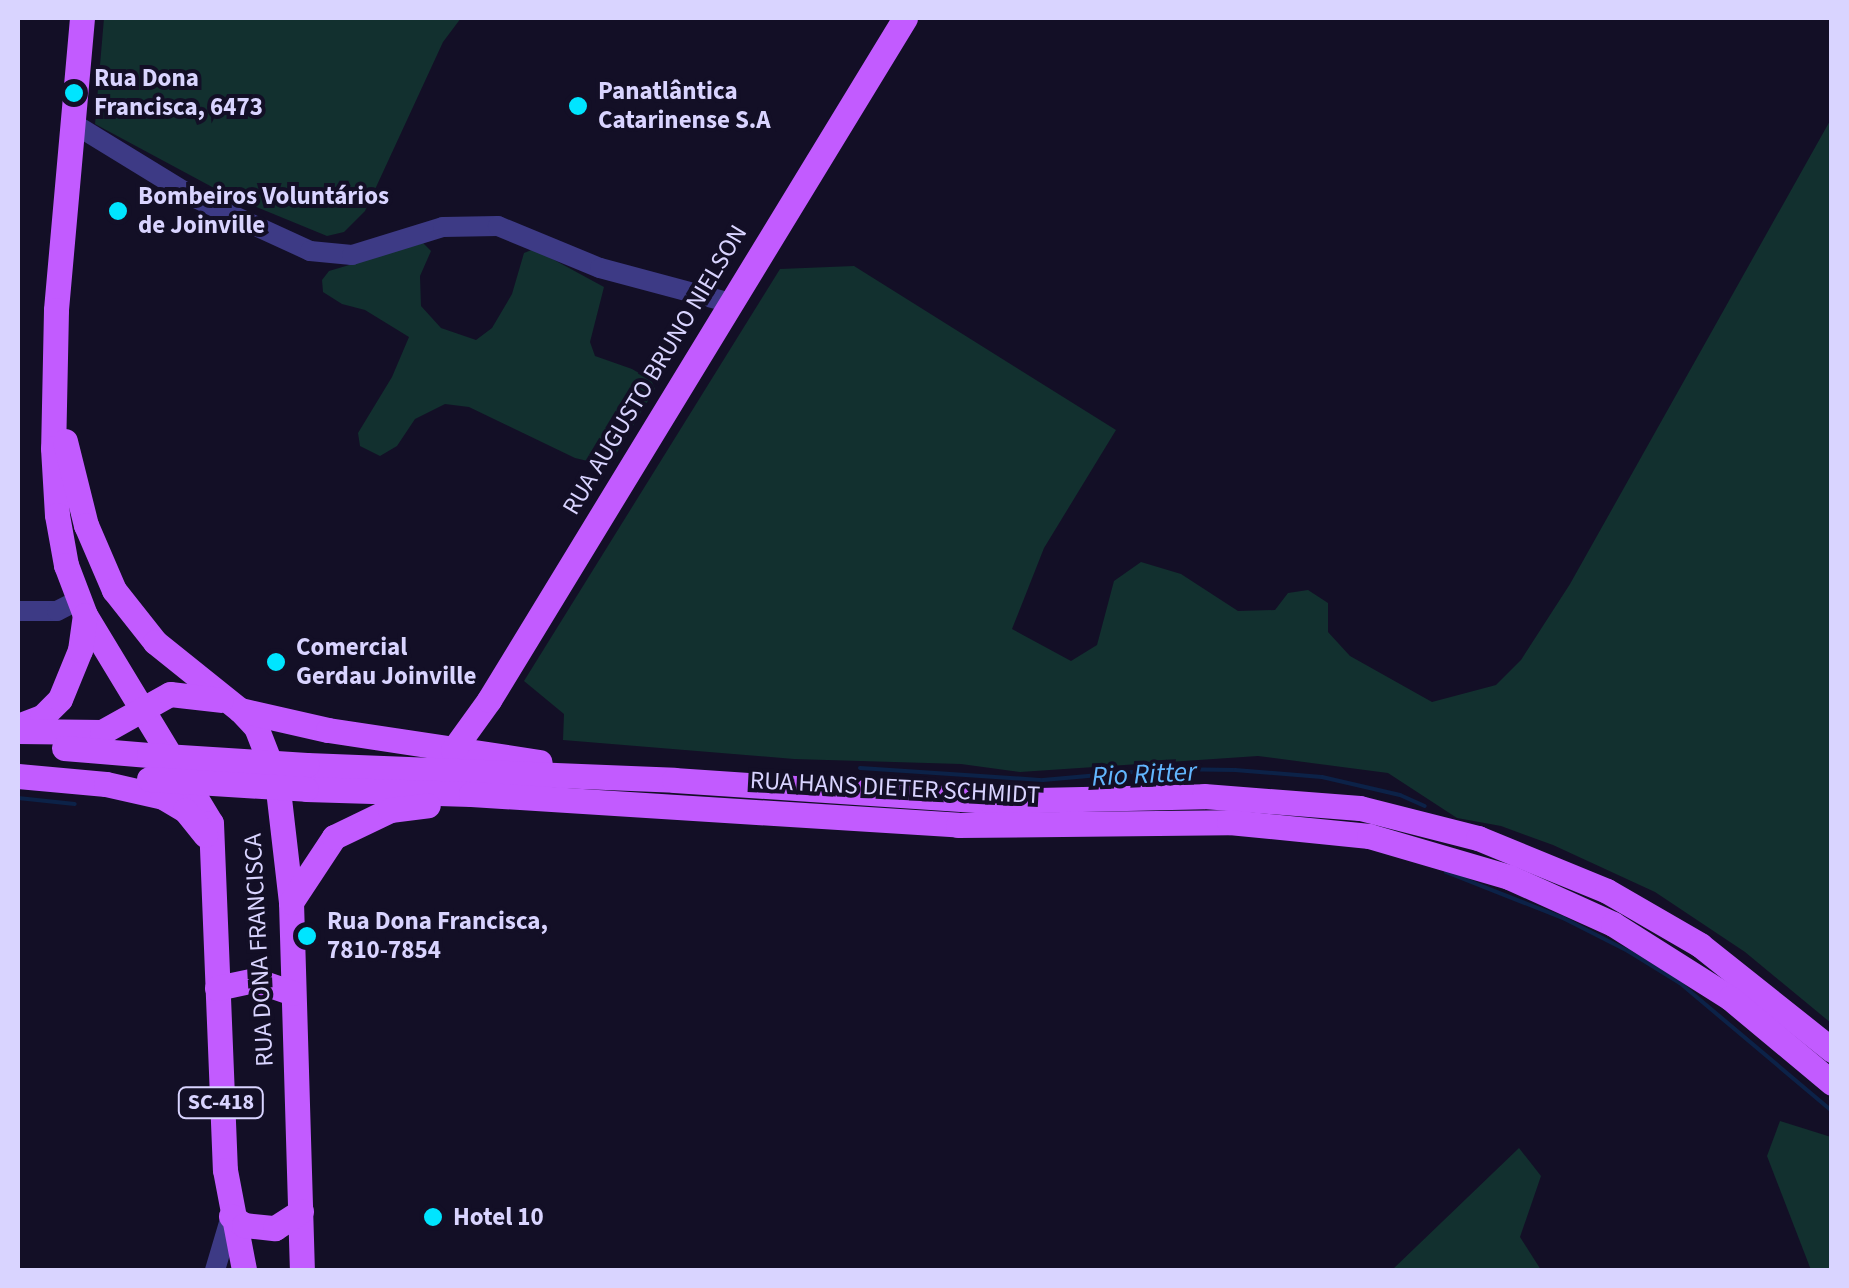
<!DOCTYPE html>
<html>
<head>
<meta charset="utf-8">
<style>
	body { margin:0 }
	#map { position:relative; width:1849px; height:1288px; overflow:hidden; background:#130f26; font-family:"Source Sans 3",sans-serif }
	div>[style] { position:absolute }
	.green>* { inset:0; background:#12302f }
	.stream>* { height:4px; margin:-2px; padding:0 2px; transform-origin:2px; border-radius:2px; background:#0c2248 }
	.minor>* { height:20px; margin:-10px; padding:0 10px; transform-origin:10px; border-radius:10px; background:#3d3a85 }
	.major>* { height:25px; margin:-12.5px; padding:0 12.5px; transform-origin:12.5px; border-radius:12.5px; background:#c25bff }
	.major-bridge>* { height:25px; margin:-12.5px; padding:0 12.5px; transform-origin:12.5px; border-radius:12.5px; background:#c25bff }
	.dots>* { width:28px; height:28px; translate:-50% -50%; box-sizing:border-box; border:5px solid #130f26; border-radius:50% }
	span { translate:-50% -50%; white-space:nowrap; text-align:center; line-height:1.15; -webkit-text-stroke:8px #130f26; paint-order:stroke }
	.shield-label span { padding:2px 8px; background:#130f26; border:2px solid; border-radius:8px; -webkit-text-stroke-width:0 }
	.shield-label { font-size:22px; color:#d9d4ff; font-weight:700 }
	.poi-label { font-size:25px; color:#d9d4ff; font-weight:700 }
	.left { translate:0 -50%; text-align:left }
	.street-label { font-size:25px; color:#d9d4ff }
	.water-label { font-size:28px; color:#62b6ff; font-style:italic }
	.frame { position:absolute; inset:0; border:20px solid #d9d4ff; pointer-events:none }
</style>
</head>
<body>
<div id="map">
	<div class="green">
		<div style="clip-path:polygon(104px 18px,461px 18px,443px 42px,365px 211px,344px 232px,327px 236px,227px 195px,95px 124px)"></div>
		<div style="clip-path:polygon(1831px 119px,1831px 1023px,1745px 952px,1655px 892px,1553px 845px,1501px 826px,1457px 818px,1388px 773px,1258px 756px,1020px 772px,961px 764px,794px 759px,563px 740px,564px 714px,524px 681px,780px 269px,854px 266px,1116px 430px,1044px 548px,1012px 629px,1071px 661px,1097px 645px,1114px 581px,1141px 562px,1181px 574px,1238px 611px,1275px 610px,1288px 593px,1308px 590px,1328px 603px,1328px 632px,1350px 656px,1432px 702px,1496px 685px,1521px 660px,1570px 584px)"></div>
		<div style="clip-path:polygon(423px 243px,431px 251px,420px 276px,421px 306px,441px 328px,476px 340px,492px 328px,512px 294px,524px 253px,534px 249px,604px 287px,590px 342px,595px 356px,632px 369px,651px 380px,655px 389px,609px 466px,575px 458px,469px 407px,445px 404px,415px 419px,397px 446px,380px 456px,360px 446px,358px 433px,392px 377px,409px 337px,365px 310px,342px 304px,323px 292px,322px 280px,329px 271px)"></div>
		<div style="clip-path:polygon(1780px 1121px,1831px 1137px,1831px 1270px,1811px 1270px,1767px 1156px)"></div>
		<div style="clip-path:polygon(1519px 1148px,1541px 1176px,1520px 1237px,1541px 1270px,1392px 1270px)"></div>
	</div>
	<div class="stream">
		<div style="left:860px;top:768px;width:183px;rotate:3.8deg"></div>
		<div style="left:1043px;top:780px;width:124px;rotate:-5.1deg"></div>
		<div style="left:1167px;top:769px;width:68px;rotate:0.8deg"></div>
		<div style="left:1235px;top:770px;width:87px;rotate:4.6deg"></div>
		<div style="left:1322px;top:777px;width:80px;rotate:13deg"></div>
		<div style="left:1400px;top:795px;width:27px;rotate:24deg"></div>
		<div style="left:18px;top:798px;width:57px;rotate:6deg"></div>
		<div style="left:1446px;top:872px;width:126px;rotate:21.5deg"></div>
		<div style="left:1563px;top:918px;width:73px;rotate:26.9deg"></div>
		<div style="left:1628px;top:951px;width:61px;rotate:31.6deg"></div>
		<div style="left:1680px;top:983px;width:199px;rotate:40.1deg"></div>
	</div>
	<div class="minor">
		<div style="left:71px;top:122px;width:145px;rotate:31.5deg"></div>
		<div style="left:195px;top:198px;width:127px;rotate:24.7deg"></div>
		<div style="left:310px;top:251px;width:42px;rotate:5.4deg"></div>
		<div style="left:352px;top:255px;width:95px;rotate:-17.1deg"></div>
		<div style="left:443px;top:227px;width:55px;rotate:-1deg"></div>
		<div style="left:498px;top:226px;width:110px;rotate:22.4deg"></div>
		<div style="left:600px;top:268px;width:136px;rotate:15deg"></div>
		<div style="left:18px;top:611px;width:39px"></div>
		<div style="left:57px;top:611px;width:25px;rotate:-27deg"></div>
		<div style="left:215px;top:1270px;width:56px;rotate:-73.5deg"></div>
	</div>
	<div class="major">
		<div style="left:82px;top:18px;width:293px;rotate:95.1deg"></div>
		<div style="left:56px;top:310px;width:138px;rotate:91.2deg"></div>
		<div style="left:53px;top:448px;width:67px;rotate:86.6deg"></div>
		<div style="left:57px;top:515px;width:51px;rotate:79.8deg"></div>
		<div style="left:66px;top:565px;width:53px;rotate:69.2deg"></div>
		<div style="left:85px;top:615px;width:243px;rotate:58.8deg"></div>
		<div style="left:211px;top:823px;width:347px;rotate:87.7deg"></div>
		<div style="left:225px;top:1170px;width:102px;rotate:79.2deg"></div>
		<div style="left:65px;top:441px;width:87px;rotate:76deg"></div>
		<div style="left:86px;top:525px;width:71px;rotate:66.7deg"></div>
		<div style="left:114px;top:590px;width:66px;rotate:51.7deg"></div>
		<div style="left:155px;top:642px;width:109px;rotate:38.7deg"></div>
		<div style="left:240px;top:710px;width:23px;rotate:47deg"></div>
		<div style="left:256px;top:727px;width:58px;rotate:68.7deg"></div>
		<div style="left:277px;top:781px;width:122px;rotate:83.4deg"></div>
		<div style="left:291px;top:902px;width:368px;rotate:88.3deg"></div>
		<div style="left:240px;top:710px;width:90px;rotate:12.8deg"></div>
		<div style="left:328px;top:730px;width:214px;rotate:8.6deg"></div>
		<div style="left:18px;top:726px;width:26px;rotate:-21deg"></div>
		<div style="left:42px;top:717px;width:25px;rotate:-45deg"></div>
		<div style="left:60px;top:699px;width:53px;rotate:-67.8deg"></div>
		<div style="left:80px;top:650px;width:35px;rotate:-82deg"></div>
		<div style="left:18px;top:731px;width:84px;rotate:0.7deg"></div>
		<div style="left:102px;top:732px;width:78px;rotate:-29.2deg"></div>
		<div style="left:170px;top:694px;width:51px;rotate:6.7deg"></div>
		<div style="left:64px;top:748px;width:85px;rotate:4.7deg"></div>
		<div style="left:453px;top:750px;width:62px;rotate:-54.2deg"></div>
		<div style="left:489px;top:700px;width:799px;rotate:-58.62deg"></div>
		<div style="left:307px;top:765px;width:367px;rotate:2.3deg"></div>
		<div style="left:674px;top:780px;width:317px;rotate:3.8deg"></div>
		<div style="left:990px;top:801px;width:214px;rotate:-1.3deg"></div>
		<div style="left:1204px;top:796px;width:156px;rotate:4.4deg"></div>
		<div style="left:1360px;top:808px;width:122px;rotate:14.3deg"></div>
		<div style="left:1478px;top:838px;width:139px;rotate:22.3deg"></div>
		<div style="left:1607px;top:891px;width:108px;rotate:30.1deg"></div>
		<div style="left:1700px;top:945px;width:169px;rotate:38.5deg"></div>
		<div style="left:18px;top:776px;width:88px;rotate:5.2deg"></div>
		<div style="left:106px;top:784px;width:58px;rotate:12.8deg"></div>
		<div style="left:163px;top:797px;width:26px;rotate:31deg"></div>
		<div style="left:185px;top:810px;width:32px;rotate:51deg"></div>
		<div style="left:306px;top:789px;width:165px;rotate:1.7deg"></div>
		<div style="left:471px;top:794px;width:488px;rotate:3.6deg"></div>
		<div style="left:958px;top:825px;width:271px;rotate:-0.6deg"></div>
		<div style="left:1229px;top:822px;width:141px;rotate:5.7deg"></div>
		<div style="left:1369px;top:836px;width:146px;rotate:16.3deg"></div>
		<div style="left:1509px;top:877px;width:114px;rotate:24.3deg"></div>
		<div style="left:1613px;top:924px;width:138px;rotate:32.3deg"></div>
		<div style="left:1730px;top:998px;width:133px;rotate:39.8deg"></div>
		<div style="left:291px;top:902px;width:78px;rotate:-56.5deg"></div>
		<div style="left:334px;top:837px;width:62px;rotate:-25.7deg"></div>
		<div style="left:390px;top:810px;width:38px;rotate:-7deg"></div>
		<div style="left:217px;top:988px;width:39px;rotate:-12deg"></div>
		<div style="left:255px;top:980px;width:40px;rotate:18.9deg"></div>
		<div style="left:231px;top:1216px;width:16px;rotate:35deg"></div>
		<div style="left:244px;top:1225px;width:31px;rotate:6deg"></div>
		<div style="left:275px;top:1228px;width:31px;rotate:-33deg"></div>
	</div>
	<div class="major-bridge">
		<div style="left:149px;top:755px;width:158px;rotate:3.6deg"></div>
		<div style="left:149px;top:779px;width:157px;rotate:3.6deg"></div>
	</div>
	<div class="dots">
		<div style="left:74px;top:93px;background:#00e5ff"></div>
		<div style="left:578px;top:106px;background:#00e5ff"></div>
		<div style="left:118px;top:211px;background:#00e5ff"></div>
		<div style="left:276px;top:662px;background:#00e5ff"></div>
		<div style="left:307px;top:936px;background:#00e5ff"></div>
		<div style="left:433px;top:1217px;background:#00e5ff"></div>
	</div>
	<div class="shield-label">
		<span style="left:221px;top:1103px">SC-418</span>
	</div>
	<div class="poi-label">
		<span class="left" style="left:94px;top:93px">Rua Dona<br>Francisca, 6473</span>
		<span class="left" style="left:598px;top:106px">Panatlântica<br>Catarinense S.A</span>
		<span class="left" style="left:138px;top:211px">Bombeiros Voluntários<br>de Joinville</span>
		<span class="left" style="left:296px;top:662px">Comercial<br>Gerdau Joinville</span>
		<span class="left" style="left:327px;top:936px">Rua Dona Francisca,<br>7810-7854</span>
		<span class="left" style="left:453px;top:1217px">Hotel 10</span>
	</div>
	<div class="street-label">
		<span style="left:655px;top:370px;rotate:-59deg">RUA AUGUSTO BRUNO NIELSON</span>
		<span style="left:895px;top:788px;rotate:3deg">RUA HANS DIETER SCHMIDT</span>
		<span style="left:259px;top:950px;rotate:-93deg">RUA DONA FRANCISCA</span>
	</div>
	<div class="water-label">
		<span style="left:1144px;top:774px;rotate:-3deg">Rio Ritter</span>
	</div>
	<div class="frame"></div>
</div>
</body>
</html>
